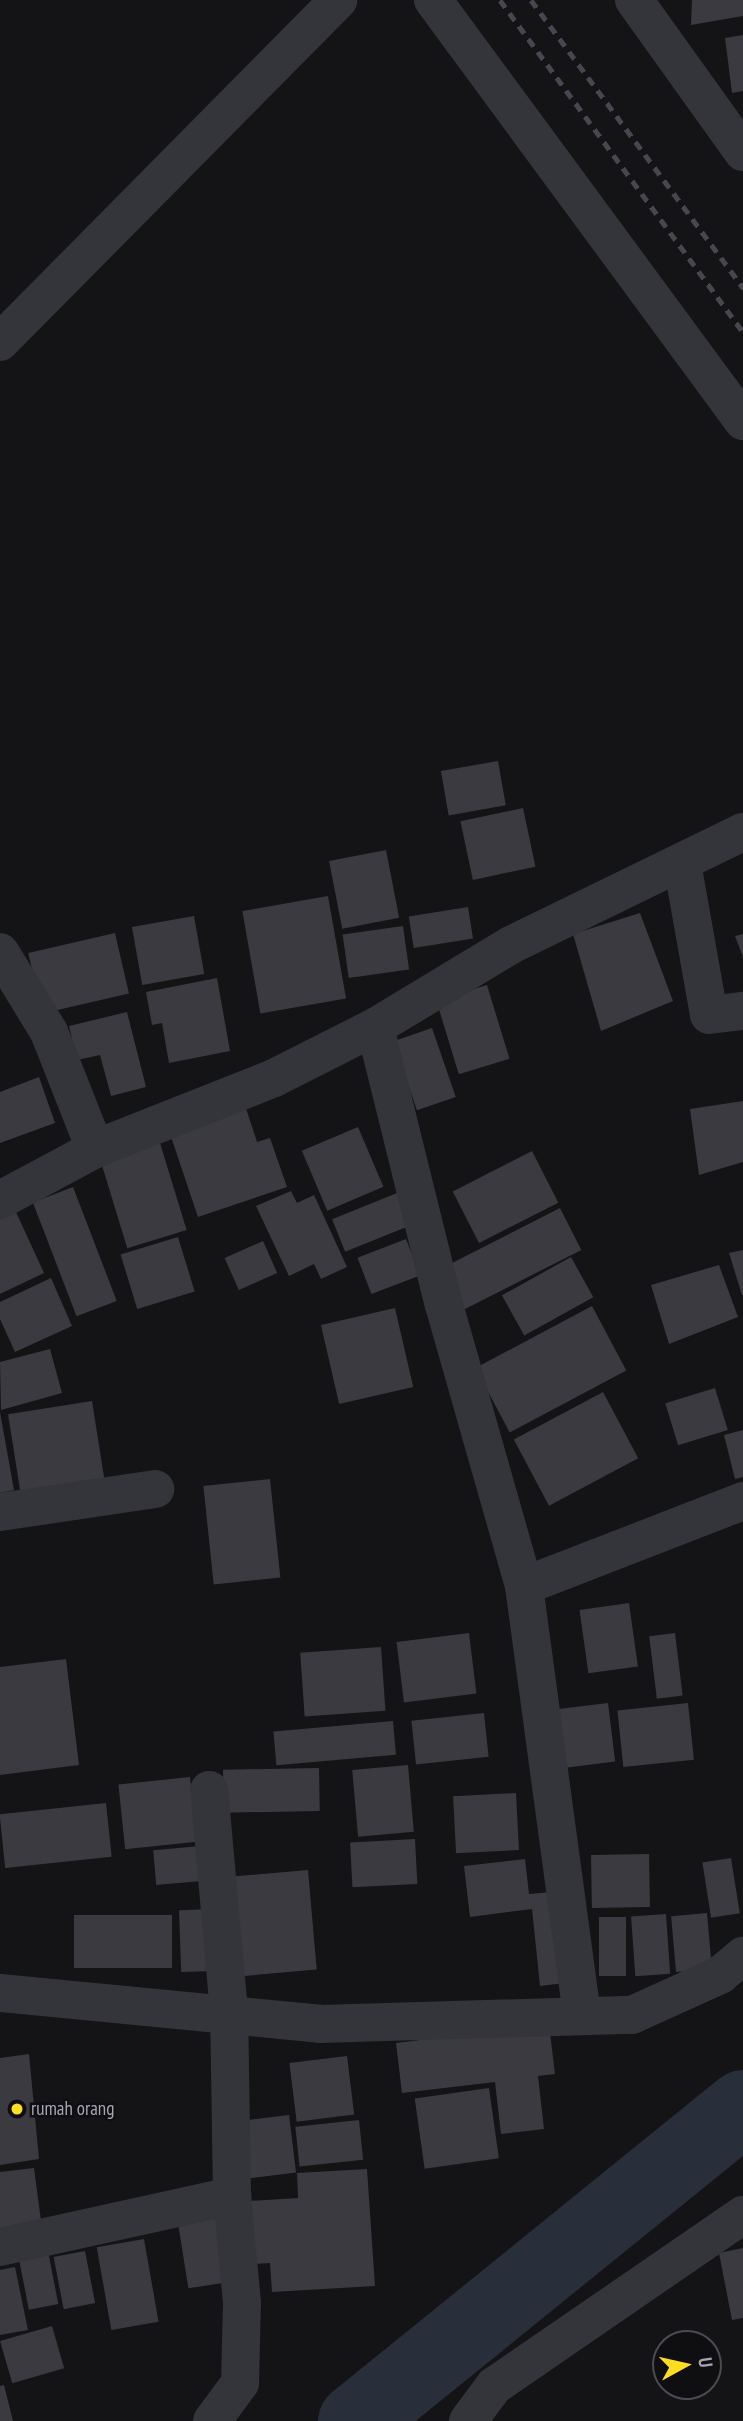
<!DOCTYPE html>
<html>
<head>
<meta charset="utf-8">
<style>
	body { margin:0 }
	#map { position:relative; width:743px; height:2421px; overflow:hidden; background:#141315; font-family:"PT Sans Narrow",sans-serif }
	div>[style] { position:absolute }
	.river>* { height:75px; margin:-37.5px; padding:0 37.5px; transform-origin:37.5px; border-radius:37.5px; background:#282f3a }
	.building>* { inset:0; background:#3b3a40; transform-origin:0 0 }
	.minor>* { height:38px; margin:-19px; padding:0 19px; transform-origin:19px; border-radius:19px; background:#34343b }
	.rail>* { height:5px; margin-top:-2.5px; transform-origin:0; background:repeating-linear-gradient(90deg,#474750 0 9px,transparent 0 16px) }
	.dots>* { width:19px; height:19px; translate:-50% -50%; box-sizing:border-box; border:4px solid #0f0e10; border-radius:50% }
	span { translate:-50% -50%; white-space:nowrap; text-align:center; line-height:1.15; -webkit-text-stroke:5px #0f0e10; paint-order:stroke }
	.poi-label { font-size:19px; color:#a4a6b7 }
	.left { translate:0 -50%; text-align:left }
	.north { position:absolute; left:652px; top:2330px; width:70px; height:70px; box-sizing:border-box; background:#0f0e10; border:2px solid #4b4b53; border-radius:50%; rotate:82deg; font-size:19px; font-weight:700; line-height:28px; text-align:center; color:#a4a6b7 }
	.north::after { content:''; display:block; margin:auto; width:24px; height:32px; background:#ffde22; clip-path:polygon(50% 0,100% 100%,50% 72%,0 100%) }
</style>
</head>
<body>
<div id="map">
	<div class="river">
		<div style="left:355px;top:2421px;width:499px;rotate:-39deg"></div>
	</div>
	<div class="building">
		<div style="clip-path:polygon(692px 0,743px 0,743px 16px,691px 25px)"></div>
		<div style="clip-path:polygon(743px 35px,743px 91px,732px 93px,725px 38px)"></div>
		<div style="left:498px;top:761px;width:45px;height:58px;rotate:80deg"></div>
		<div style="left:523px;top:808px;width:60px;height:64px;rotate:78deg"></div>
		<div style="left:386px;top:850px;width:69px;height:58px;rotate:79deg"></div>
		<div style="left:328px;top:896px;width:104px;height:87px;rotate:80deg"></div>
		<div style="left:468px;top:907px;width:32px;height:60px;rotate:81deg"></div>
		<div style="clip-path:polygon(640px 913px,673px 1001px,601px 1031px,573px 934px)"></div>
		<div style="left:194px;top:916px;width:59px;height:63px;rotate:80deg"></div>
		<div style="left:403px;top:926px;width:44px;height:61px;rotate:82deg"></div>
		<div style="left:115px;top:933px;width:62px;height:89px;rotate:77deg"></div>
		<div style="clip-path:polygon(743px 934px,743px 957px,735px 936px)"></div>
		<div style="clip-path:polygon(217px 978px,230px 1051px,169px 1063px,162px 1023px,152px 1025px,146px 992px)"></div>
		<div style="left:487px;top:985px;width:77px;height:53px;rotate:73deg"></div>
		<div style="clip-path:polygon(127px 1012px,146px 1087px,111px 1096px,100px 1055px,77px 1060px,69px 1026px)"></div>
		<div style="left:432px;top:1028px;width:73px;height:41px;rotate:71deg"></div>
		<div style="clip-path:polygon(39px 1077px,55px 1123px,0 1143px,0 1092px)"></div>
		<div style="clip-path:polygon(242px 1096px,257px 1142px,270px 1138px,287px 1187px,198px 1217px,166px 1122px)"></div>
		<div style="clip-path:polygon(743px 1101px,743px 1162px,699px 1175px,690px 1109px)"></div>
		<div style="left:358px;top:1127px;width:65px;height:61px;rotate:67deg"></div>
		<div style="left:160px;top:1143px;width:91px;height:62px;rotate:73deg"></div>
		<div style="left:532px;top:1151px;width:58px;height:89px;rotate:63deg"></div>
		<div style="left:73px;top:1187px;width:122px;height:43px;rotate:69deg"></div>
		<div style="clip-path:polygon(291px 1191px,297px 1203px,314px 1195px,347px 1267px,321px 1279px,314px 1264px,289px 1276px,256px 1206px)"></div>
		<div style="left:397px;top:1193px;width:35px;height:70px;rotate:68deg"></div>
		<div style="clip-path:polygon(10px 1199px,44px 1273px,0 1294px,0 1204px)"></div>
		<div style="left:560px;top:1208px;width:47px;height:136px;rotate:63deg"></div>
		<div style="left:178px;top:1237px;width:57px;height:60px;rotate:73deg"></div>
		<div style="left:406px;top:1239px;width:39px;height:52px;rotate:69deg"></div>
		<div style="left:263px;top:1241px;width:35px;height:42px;rotate:66deg"></div>
		<div style="clip-path:polygon(743px 1250px,743px 1295px,742px 1295px,729px 1253px)"></div>
		<div style="left:571px;top:1257px;width:46px;height:79px;rotate:61deg"></div>
		<div style="clip-path:polygon(719px 1265px,738px 1317px,669px 1344px,651px 1285px)"></div>
		<div style="clip-path:polygon(51px 1278px,72px 1326px,15px 1352px,0 1319px,0 1302px)"></div>
		<div style="left:592px;top:1306px;width:73px;height:132px;rotate:62deg"></div>
		<div style="left:395px;top:1308px;width:81px;height:76px;rotate:77deg"></div>
		<div style="clip-path:polygon(50px 1349px,62px 1393px,1px 1410px,0 1362px)"></div>
		<div style="left:715px;top:1388px;width:44px;height:52px;rotate:73deg"></div>
		<div style="left:603px;top:1392px;width:75px;height:101px;rotate:62deg"></div>
		<div style="left:92px;top:1401px;width:78px;height:85px;rotate:81deg"></div>
		<div style="clip-path:polygon(0 1412px,14px 1490px,0 1493px)"></div>
		<div style="clip-path:polygon(743px 1430px,743px 1477px,735px 1479px,724px 1435px)"></div>
		<div style="left:270px;top:1479px;width:99px;height:67px;rotate:84deg"></div>
		<div style="left:629px;top:1603px;width:64px;height:50px;rotate:82deg"></div>
		<div style="left:469px;top:1633px;width:61px;height:73px;rotate:83deg"></div>
		<div style="left:675px;top:1633px;width:63px;height:26px;rotate:83deg"></div>
		<div style="left:381px;top:1647px;width:64px;height:81px;rotate:86deg"></div>
		<div style="clip-path:polygon(66px 1659px,79px 1765px,0 1775px,0 1667px)"></div>
		<div style="left:608px;top:1703px;width:59px;height:56px;rotate:83deg"></div>
		<div style="left:688px;top:1703px;width:57px;height:71px;rotate:84deg"></div>
		<div style="left:484px;top:1713px;width:44px;height:73px;rotate:84deg"></div>
		<div style="left:393px;top:1721px;width:34px;height:120px;rotate:85deg"></div>
		<div style="left:408px;top:1765px;width:67px;height:56px;rotate:85deg"></div>
		<div style="left:319px;top:1768px;width:43px;height:96px;rotate:89deg"></div>
		<div style="left:190px;top:1777px;width:65px;height:72px;rotate:84deg"></div>
		<div style="left:516px;top:1793px;width:57px;height:63px;rotate:87deg"></div>
		<div style="left:106px;top:1803px;width:54px;height:107px;rotate:84deg"></div>
		<div style="left:415px;top:1839px;width:45px;height:65px;rotate:87deg"></div>
		<div style="left:201px;top:1846px;width:35px;height:48px;rotate:85deg"></div>
		<div style="left:649px;top:1854px;width:53px;height:58px;rotate:89deg"></div>
		<div style="left:731px;top:1858px;width:56px;height:29px;rotate:81deg"></div>
		<div style="clip-path:polygon(525px 1859px,529px 1894px,563px 1891px,573px 1982px,540px 1986px,532px 1909px,470px 1917px,464px 1866px)"></div>
		<div style="left:308px;top:1870px;width:100px;height:76px;rotate:85deg"></div>
		<div style="left:212px;top:1909px;width:62px;height:33px;rotate:88deg"></div>
		<div style="left:707px;top:1913px;width:56px;height:36px;rotate:85deg"></div>
		<div style="left:666px;top:1914px;width:60px;height:35px;rotate:86deg"></div>
		<div style="left:172px;top:1915px;width:53px;height:98px;rotate:90deg"></div>
		<div style="left:599px;top:1917px;width:27px;height:59px"></div>
		<div style="clip-path:polygon(549px 2024px,555px 2074px,538px 2076px,544px 2129px,501px 2134px,495px 2082px,402px 2093px,396px 2043px)"></div>
		<div style="clip-path:polygon(29px 2054px,39px 2159px,0 2165px,0 2058px)"></div>
		<div style="left:347px;top:2056px;width:59px;height:58px;rotate:83deg"></div>
		<div style="left:489px;top:2088px;width:71px;height:75px;rotate:82deg"></div>
		<div style="left:289px;top:2115px;width:58px;height:52px;rotate:83deg"></div>
		<div style="left:359px;top:2120px;width:40px;height:64px;rotate:84deg"></div>
		<div style="clip-path:polygon(34px 2168px,43px 2236px,0 2241px,0 2172px)"></div>
		<div style="clip-path:polygon(367px 2169px,375px 2286px,272px 2292px,270px 2263px,253px 2264px,249px 2201px,298px 2198px,297px 2173px)"></div>
		<div style="left:223px;top:2213px;width:69px;height:46px;rotate:81deg"></div>
		<div style="left:144px;top:2239px;width:84px;height:48px;rotate:80deg"></div>
		<div style="clip-path:polygon(743px 2248px,743px 2318px,732px 2320px,719px 2253px)"></div>
		<div style="left:48px;top:2251px;width:54px;height:30px;rotate:79deg"></div>
		<div style="left:85px;top:2251px;width:53px;height:32px;rotate:79deg"></div>
		<div style="clip-path:polygon(15px 2267px,28px 2330px,0 2335px,0 2270px)"></div>
		<div style="left:52px;top:2326px;width:44px;height:54px;rotate:74deg"></div>
		<div style="clip-path:polygon(4px 2385px,13px 2421px,0 2421px,0 2386px)"></div>
	</div>
	<div class="minor">
		<div style="left:433px;top:0;width:523px;rotate:53.63deg"></div>
		<div style="left:634px;top:0;width:187px;rotate:54.4deg"></div>
		<div style="left:0;top:342px;width:481px;rotate:-45.3deg"></div>
		<div style="left:682px;top:863px;width:154px;rotate:79.9deg"></div>
		<div style="left:709px;top:1015px;width:34px;rotate:-7deg"></div>
		<div style="left:0;top:952px;width:94px;rotate:58.5deg"></div>
		<div style="left:49px;top:1032px;width:126px;rotate:68.5deg"></div>
		<div style="left:375px;top:1027px;width:286px;rotate:76.1deg"></div>
		<div style="left:444px;top:1305px;width:292px;rotate:74.1deg"></div>
		<div style="left:524px;top:1586px;width:431px;rotate:82.3deg"></div>
		<div style="left:0;top:1200px;width:108px;rotate:-28.2deg"></div>
		<div style="left:95px;top:1149px;width:193px;rotate:-21.6deg"></div>
		<div style="left:274px;top:1078px;width:113px;rotate:-26.8deg"></div>
		<div style="left:375px;top:1027px;width:159px;rotate:-31.1deg"></div>
		<div style="left:511px;top:945px;width:258px;rotate:-26deg"></div>
		<div style="left:0;top:1512px;width:157px;rotate:-8.4deg"></div>
		<div style="left:524px;top:1586px;width:235px;rotate:-21.2deg"></div>
		<div style="left:0;top:1993px;width:321px;rotate:5.5deg"></div>
		<div style="left:320px;top:2024px;width:312px;rotate:-1.7deg"></div>
		<div style="left:632px;top:2015px;width:97px;rotate:-24.4deg"></div>
		<div style="left:720px;top:1975px;width:30px;rotate:-40deg"></div>
		<div style="left:0;top:2247px;width:238px;rotate:-12.4deg"></div>
		<div style="left:232px;top:2196px;width:184px;rotate:-90.9deg"></div>
		<div style="left:229px;top:2012px;width:223px;rotate:-95.1deg"></div>
		<div style="left:212px;top:2421px;width:47px;rotate:-53.6deg"></div>
		<div style="left:240px;top:2383px;width:80px;rotate:-88.6deg"></div>
		<div style="left:242px;top:2303px;width:107px;rotate:-95.3deg"></div>
		<div style="left:468px;top:2421px;width:44px;rotate:-53.4deg"></div>
		<div style="left:494px;top:2386px;width:302px;rotate:-34.5deg"></div>
	</div>
	<div class="rail">
		<div style="left:500px;top:0;width:411px;rotate:53.8deg"></div>
		<div style="left:531px;top:0;width:358px;rotate:53.6deg"></div>
	</div>
	<div class="dots">
		<div style="left:17px;top:2109px;background:#ffde22"></div>
	</div>
	<div class="poi-label">
		<span class="left" style="left:31px;top:2109px">rumah orang</span>
	</div>
	<div class="north">U</div>
</div>
</body>
</html>
